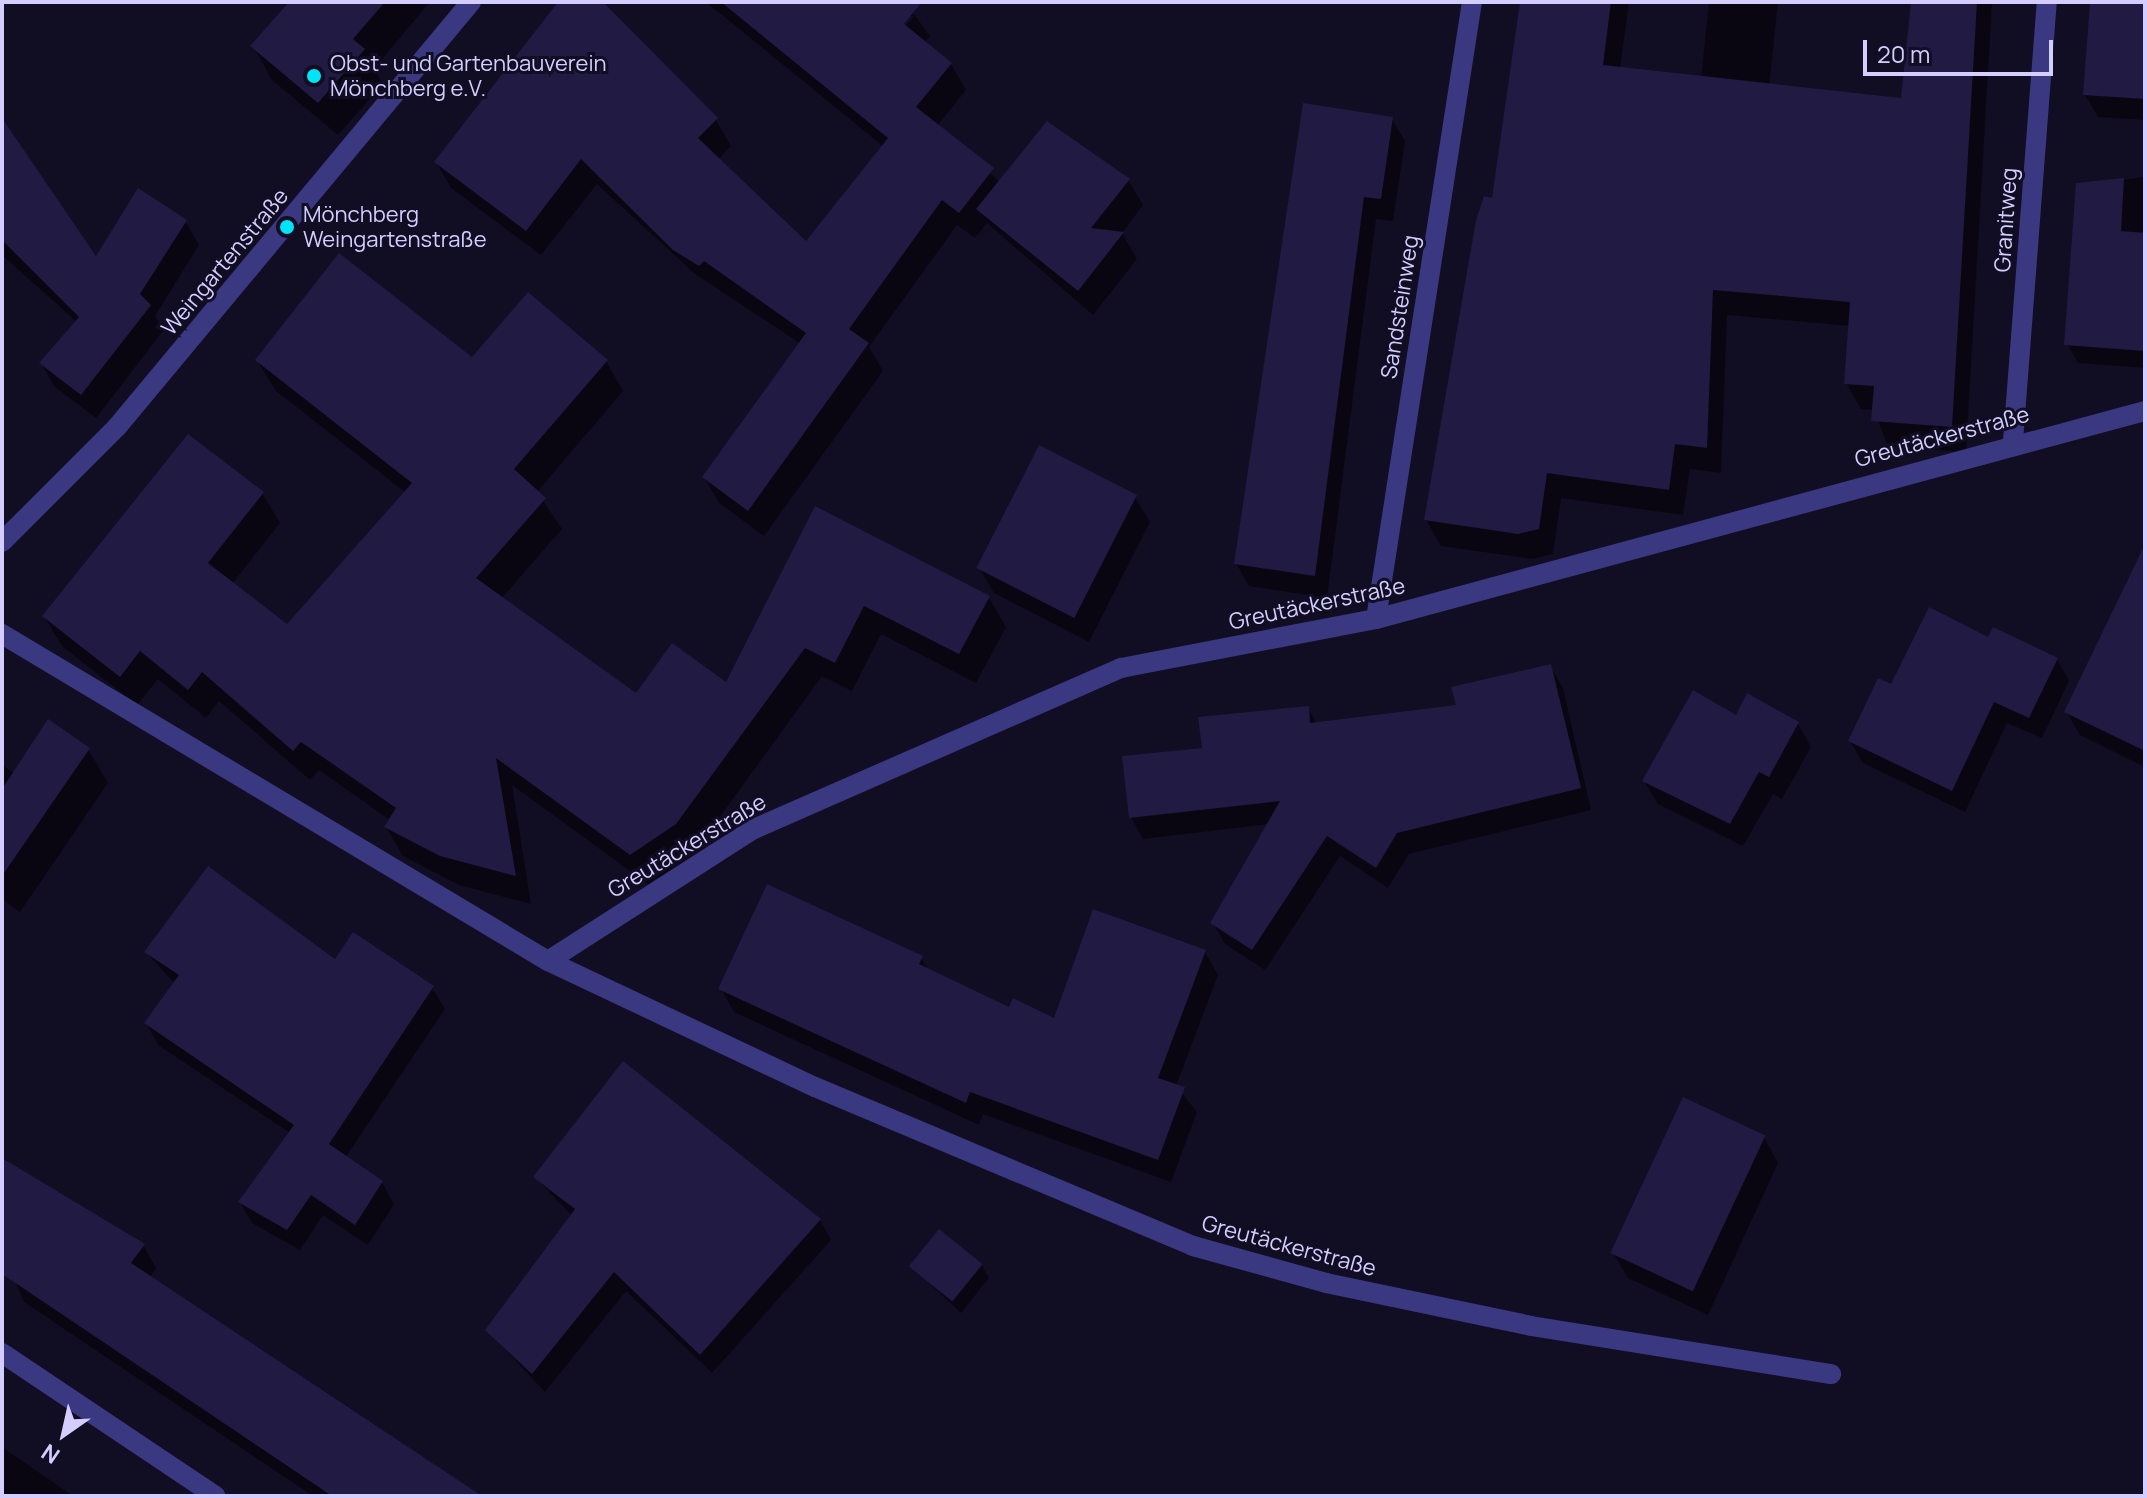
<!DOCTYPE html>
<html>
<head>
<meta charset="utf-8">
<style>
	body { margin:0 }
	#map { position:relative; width:2147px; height:1498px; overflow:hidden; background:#110d22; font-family:Manrope,sans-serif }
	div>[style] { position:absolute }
	.shadow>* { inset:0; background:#0007 }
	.building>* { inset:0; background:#211a43; transform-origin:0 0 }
	.minor>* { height:20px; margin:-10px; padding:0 10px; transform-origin:10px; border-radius:10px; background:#3a3881 }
	.dots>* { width:22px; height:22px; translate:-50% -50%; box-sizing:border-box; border:4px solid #110d22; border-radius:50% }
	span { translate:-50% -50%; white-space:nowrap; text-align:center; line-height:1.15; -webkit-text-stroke:6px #110d22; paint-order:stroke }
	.poi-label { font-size:22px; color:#d3ceff }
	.left { translate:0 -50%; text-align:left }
	.street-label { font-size:22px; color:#d3ceff }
	.frame { position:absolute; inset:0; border:4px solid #d3ceff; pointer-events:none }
	.north { position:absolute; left:24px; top:1394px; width:80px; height:80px; -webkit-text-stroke:6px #110d22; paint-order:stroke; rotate:214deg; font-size:22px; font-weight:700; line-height:32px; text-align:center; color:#d3ceff }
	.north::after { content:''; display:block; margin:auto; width:28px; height:36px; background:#d3ceff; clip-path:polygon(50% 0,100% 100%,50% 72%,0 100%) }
	.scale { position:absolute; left:1863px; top:40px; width:190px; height:36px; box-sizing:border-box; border:4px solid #d3ceff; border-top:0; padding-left:10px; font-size:24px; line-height:28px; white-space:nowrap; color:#d3ceff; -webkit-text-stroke:6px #110d22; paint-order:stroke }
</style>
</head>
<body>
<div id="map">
	<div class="shadow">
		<div style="clip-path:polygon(291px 2px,430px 2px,374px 69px,383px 84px,338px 135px,272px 80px,253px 46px)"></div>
		<div style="clip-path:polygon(evenodd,565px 2px,600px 2px,716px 120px,731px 146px,718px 160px,806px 243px,884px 147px,706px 2px,905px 2px,930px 36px,924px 43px,951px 64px,966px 90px,937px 126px,1001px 183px,1128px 180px,1143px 205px,1122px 233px,1137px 259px,1093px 315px,987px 223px,975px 238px,957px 225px,869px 347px,883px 371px,764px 536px,719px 503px,704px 477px,801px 344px,694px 273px,597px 184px,541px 255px,451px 188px,436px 162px,565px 2px,908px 16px,914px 16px,899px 33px,908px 16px)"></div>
		<div style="clip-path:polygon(1522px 2px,1629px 2px,1620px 69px,1701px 79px,1709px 2px,1778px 2px,1769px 87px,1902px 101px,1913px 2px,1992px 2px,1966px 452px,1888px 447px,1874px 410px,1861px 409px,1846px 383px,1850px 326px,1727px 315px,1721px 473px,1690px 469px,1683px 515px,1561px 498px,1553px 554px,1533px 559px,1441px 546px,1426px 520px,1494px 200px)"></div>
		<div style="clip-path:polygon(2092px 2px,2145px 2px,2145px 120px,2098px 117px,2085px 95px)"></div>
		<div style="clip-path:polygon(1304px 106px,1392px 119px,1405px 141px,1393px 221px,1376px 219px,1327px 598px,1249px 586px,1236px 563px)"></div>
		<div style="clip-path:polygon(2px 134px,96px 260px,185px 221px,199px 245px,155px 316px,163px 331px,96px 418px,55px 387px,41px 363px,77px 322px,2px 255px)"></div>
		<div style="clip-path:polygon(2145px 177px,2145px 368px,2078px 363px,2067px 344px,2078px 185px)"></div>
		<div style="clip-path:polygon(257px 360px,606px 361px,623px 391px,537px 492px,562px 529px,501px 599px,636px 696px,727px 685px,816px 509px,989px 598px,1006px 627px,976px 683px,881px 634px,852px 691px,822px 676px,693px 854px,648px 884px,512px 785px,531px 904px,459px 885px,403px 856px,386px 827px,390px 820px,319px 770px,310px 780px,219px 701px,206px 718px,158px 679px,137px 705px,62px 646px,44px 616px,262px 493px,280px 523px,232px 584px,288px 627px,405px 492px,275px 390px)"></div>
		<div style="clip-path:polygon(1135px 497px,1150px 522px,1089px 642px,994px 593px,979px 568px)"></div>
		<div style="clip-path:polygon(2145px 593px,2145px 767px,2080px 735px,2066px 711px)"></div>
		<div style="clip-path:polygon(2057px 659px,2069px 681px,2042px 738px,2007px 723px,1965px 812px,1863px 763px,1850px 741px,1892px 687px)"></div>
		<div style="clip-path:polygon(1550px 666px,1563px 688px,1591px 810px,1409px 854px,1388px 888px,1340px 856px,1265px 970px,1225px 944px,1213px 923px,1269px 824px,1143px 839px,1131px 817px,1204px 750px,1308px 708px,1317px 724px,1458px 707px)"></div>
		<div style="clip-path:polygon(1748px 696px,1798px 724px,1811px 747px,1782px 799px,1773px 794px,1743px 846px,1658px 804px,1644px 781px,1736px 718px)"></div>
		<div style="clip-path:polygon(88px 749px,108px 783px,20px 912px,2px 899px,2px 765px,14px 773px)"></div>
		<div style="clip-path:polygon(146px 952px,336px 962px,432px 988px,445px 1009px,345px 1158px,382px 1182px,394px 1204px,368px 1245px,323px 1215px,300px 1250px,252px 1223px,240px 1202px,290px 1133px,158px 1045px,146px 1023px,175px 984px)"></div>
		<div style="clip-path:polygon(1205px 952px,1218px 975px,1176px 1086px,1197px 1112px,1171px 1182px,983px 1114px,979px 1125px,734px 1012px,721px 989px,921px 958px,929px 971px,1010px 1009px,1055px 1020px)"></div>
		<div style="clip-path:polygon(1764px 1137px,1778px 1163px,1708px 1315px,1628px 1278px,1613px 1253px)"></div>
		<div style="clip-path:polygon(2px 1160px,143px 1245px,156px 1268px,150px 1278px,480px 1496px,313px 1496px,24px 1302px,2px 1250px)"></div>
		<div style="clip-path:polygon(535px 1177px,820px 1220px,831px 1240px,712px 1373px,626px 1291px,545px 1392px,488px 1331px,572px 1216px)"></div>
		<div style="clip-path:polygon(982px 1266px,989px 1278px,961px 1313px,912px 1267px)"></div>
		<div style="clip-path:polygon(2px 1447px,73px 1496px,2px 1496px)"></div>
	</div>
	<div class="building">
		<div style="clip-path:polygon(289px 2px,385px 2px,353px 39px,365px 49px,318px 103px,250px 46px)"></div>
		<div style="clip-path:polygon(558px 2px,603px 2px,718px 118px,698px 138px,806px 241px,888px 138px,721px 2px,922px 2px,904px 24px,952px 63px,916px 107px,994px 168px,959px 213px,942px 200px,849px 329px,869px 343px,748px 511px,702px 477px,806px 333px,704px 261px,699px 266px,673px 250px,581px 159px,526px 231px,434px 162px)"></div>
		<div style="clip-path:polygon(1520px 2px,1611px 2px,1603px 65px,1901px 98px,1911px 2px,1977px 2px,1952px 427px,1871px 421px,1874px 386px,1844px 384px,1850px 302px,1713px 290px,1707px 448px,1675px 444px,1669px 490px,1547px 473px,1539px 529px,1518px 534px,1424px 520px,1476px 220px,1484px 196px,1492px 198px)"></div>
		<div style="clip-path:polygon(2090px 2px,2145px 2px,2145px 99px,2083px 95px)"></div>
		<div style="clip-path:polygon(1303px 103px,1393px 117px,1381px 199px,1364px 197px,1315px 576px,1234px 564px)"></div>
		<div style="clip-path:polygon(2px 118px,96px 256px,138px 188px,187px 220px,140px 294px,151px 305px,81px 395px,39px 363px,79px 317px,2px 240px)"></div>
		<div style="clip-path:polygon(1047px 121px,1130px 179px,1091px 228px,1124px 232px,1078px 291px,976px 209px)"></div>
		<div style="clip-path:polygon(2124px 178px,2121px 231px,2145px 233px,2145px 351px,2064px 345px,2076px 183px)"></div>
		<div style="clip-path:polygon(339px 253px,472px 357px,528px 292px,608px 360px,514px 469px,546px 498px,476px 578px,636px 693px,672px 643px,726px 682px,815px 506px,990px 596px,959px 654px,864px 606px,835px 663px,805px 648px,676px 824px,630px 855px,496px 758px,516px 876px,440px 856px,384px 827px,396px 808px,301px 742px,293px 751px,202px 672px,188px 690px,140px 651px,120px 677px,42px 616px,188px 434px,264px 492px,208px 563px,287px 624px,412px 483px,255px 360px)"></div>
		<div style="left:1039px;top:445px;width:110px;height:138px;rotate:27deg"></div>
		<div style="clip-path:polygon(2145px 544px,2145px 751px,2064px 712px)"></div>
		<div style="clip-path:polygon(1929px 607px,1988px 637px,1993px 627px,2058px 658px,2029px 718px,1994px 702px,1952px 791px,1848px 741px,1878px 678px,1891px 684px)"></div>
		<div style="clip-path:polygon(1551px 664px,1581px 788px,1397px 833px,1376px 868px,1327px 836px,1252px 950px,1210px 923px,1280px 801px,1129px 818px,1122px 756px,1202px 748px,1198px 717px,1309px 706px,1310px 723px,1456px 705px,1451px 687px)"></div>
		<div style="clip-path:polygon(1693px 690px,1736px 715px,1747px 693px,1799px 722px,1769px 777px,1759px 772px,1730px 824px,1642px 781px)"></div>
		<div style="clip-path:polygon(48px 719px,90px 748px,2px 876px,2px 789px)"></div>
		<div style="clip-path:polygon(208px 866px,335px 959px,353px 932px,434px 986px,329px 1144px,383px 1181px,355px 1225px,311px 1195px,287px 1230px,238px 1202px,294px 1125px,144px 1023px,179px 975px,144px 952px)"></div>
		<div style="clip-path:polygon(767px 884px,923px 956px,919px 964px,1009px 1007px,1013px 998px,1054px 1018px,1093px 909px,1206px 950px,1158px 1078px,1185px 1087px,1158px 1160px,970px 1092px,966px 1103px,718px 989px)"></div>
		<div style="clip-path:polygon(623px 1061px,821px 1219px,700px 1355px,614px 1272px,532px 1374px,485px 1330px,575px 1209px,533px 1177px)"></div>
		<div style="left:1683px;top:1097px;width:91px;height:172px;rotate:25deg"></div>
		<div style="clip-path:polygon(2px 1158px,145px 1244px,131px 1263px,482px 1496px,332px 1496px,2px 1274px)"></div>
		<div style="left:939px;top:1229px;width:56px;height:48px;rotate:39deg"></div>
	</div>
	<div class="minor">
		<div style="left:2013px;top:441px;width:440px;rotate:-85.6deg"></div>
		<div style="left:2px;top:542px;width:163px;rotate:-45deg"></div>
		<div style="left:117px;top:427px;width:553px;rotate:-50.21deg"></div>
		<div style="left:1376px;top:619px;width:624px;rotate:-81.16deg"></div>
		<div style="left:2px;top:634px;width:636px;rotate:30.92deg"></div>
		<div style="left:548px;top:961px;width:295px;rotate:25.3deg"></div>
		<div style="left:815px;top:1087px;width:410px;rotate:22.8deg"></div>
		<div style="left:1193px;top:1246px;width:138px;rotate:15.5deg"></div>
		<div style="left:1326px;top:1283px;width:209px;rotate:11.8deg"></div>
		<div style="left:1531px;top:1326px;width:304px;rotate:9.1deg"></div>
		<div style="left:548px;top:961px;width:245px;rotate:-32.7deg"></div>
		<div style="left:754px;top:829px;width:401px;rotate:-23.7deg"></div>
		<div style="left:1121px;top:668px;width:260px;rotate:-10.9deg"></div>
		<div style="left:1376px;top:619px;width:797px;rotate:-15.14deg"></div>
		<div style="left:2px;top:1353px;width:257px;rotate:33.8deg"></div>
	</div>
	<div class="dots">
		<div style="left:314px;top:76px;background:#01e3f9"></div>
		<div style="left:287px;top:227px;background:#01e3f9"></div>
	</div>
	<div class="poi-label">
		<span class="left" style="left:330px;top:76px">Obst- und Gartenbauverein<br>Mönchberg e.V.</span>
		<span class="left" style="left:303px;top:227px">Mönchberg<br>Weingartenstraße</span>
	</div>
	<div class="street-label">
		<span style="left:2006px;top:220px;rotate:-86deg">Granitweg</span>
		<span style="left:225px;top:262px;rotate:-50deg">Weingartenstraße</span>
		<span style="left:1400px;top:307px;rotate:-81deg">Sandsteinweg</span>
		<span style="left:1942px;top:437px;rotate:-15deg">Greutäckerstraße</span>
		<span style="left:1317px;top:604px;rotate:-12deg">Greutäckerstraße</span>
		<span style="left:687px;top:846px;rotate:-31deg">Greutäckerstraße</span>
		<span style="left:1289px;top:1246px;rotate:15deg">Greutäckerstraße</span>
	</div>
	<div class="frame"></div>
	<div class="north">N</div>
	<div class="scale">20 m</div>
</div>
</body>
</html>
